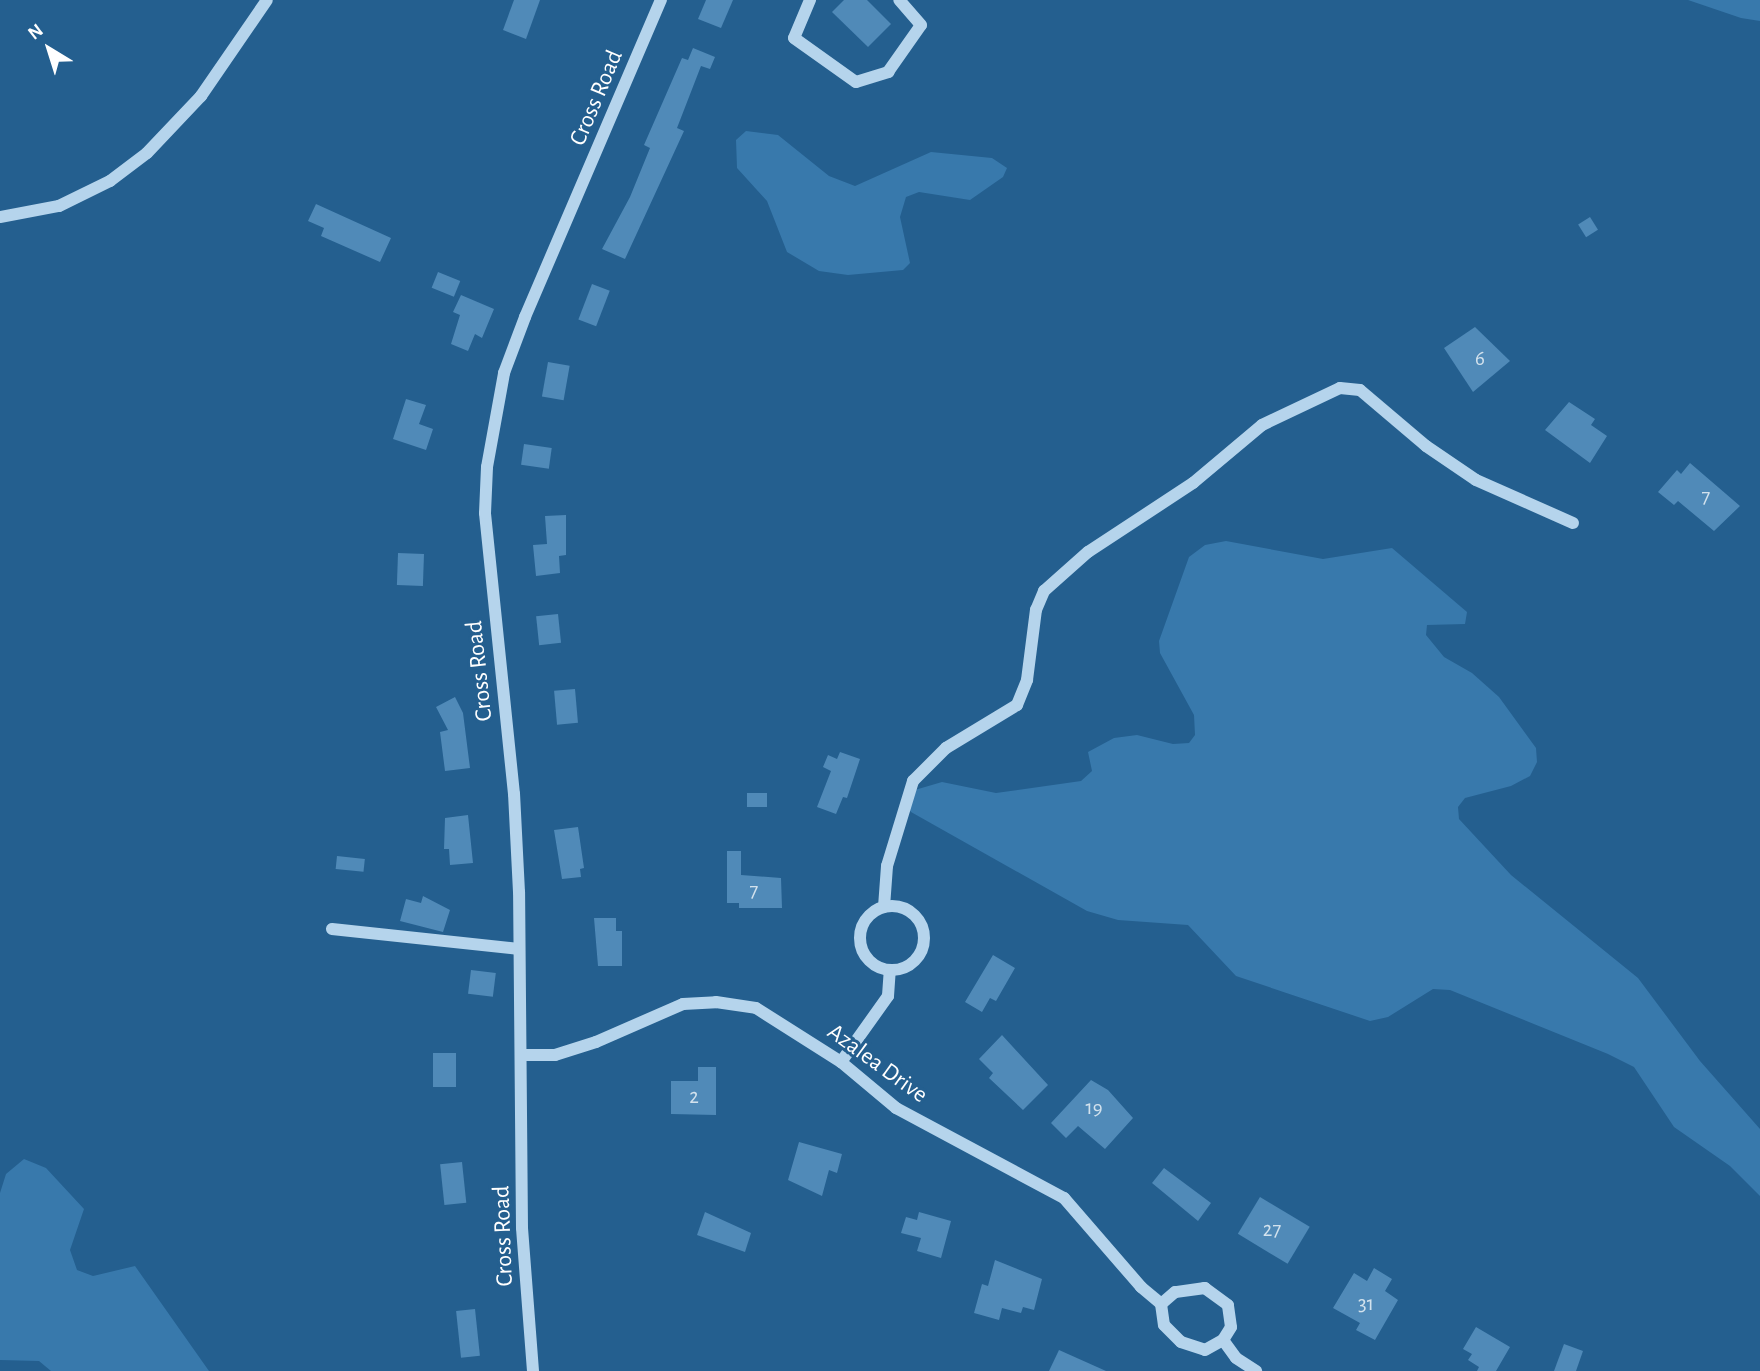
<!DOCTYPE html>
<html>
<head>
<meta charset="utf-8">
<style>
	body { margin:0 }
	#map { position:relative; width:1760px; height:1371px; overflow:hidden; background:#245f8f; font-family:"Alegreya Sans",sans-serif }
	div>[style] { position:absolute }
	.green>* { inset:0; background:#3879ac }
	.building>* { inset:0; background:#508ab8; transform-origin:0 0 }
	.minor>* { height:12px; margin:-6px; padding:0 6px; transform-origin:6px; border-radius:6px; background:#b5d4ec }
	.minor>.ring { margin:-6px; padding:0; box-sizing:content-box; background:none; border:12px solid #b5d4ec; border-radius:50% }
	span { translate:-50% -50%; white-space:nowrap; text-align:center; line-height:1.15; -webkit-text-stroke:6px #245f8f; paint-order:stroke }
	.number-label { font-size:21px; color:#d3e2ed }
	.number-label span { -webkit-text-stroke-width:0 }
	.street-label { font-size:24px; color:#fff }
	.north { position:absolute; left:14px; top:14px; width:70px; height:70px; -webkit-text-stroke:5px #245f8f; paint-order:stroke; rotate:322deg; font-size:19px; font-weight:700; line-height:28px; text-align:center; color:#fff }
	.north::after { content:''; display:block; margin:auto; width:24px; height:32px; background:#fff; clip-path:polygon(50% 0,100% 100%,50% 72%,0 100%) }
</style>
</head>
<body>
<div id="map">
	<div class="green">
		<div style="clip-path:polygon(1688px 0,1760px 0,1760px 21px,1741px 18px)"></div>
		<div style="clip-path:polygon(746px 131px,778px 135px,829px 176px,855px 186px,931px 152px,992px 158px,1007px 168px,1003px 177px,970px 200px,919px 192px,906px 197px,900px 217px,910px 263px,903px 270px,848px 275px,819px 271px,787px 252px,767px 201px,737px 168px,736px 140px)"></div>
		<div style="clip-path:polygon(1226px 541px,1323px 559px,1392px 548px,1467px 612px,1465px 624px,1427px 625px,1426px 635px,1444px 657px,1472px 673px,1499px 697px,1536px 748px,1537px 762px,1530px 776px,1511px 786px,1465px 798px,1458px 807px,1459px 819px,1511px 875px,1638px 978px,1700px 1061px,1760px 1129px,1760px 1196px,1730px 1166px,1674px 1127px,1634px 1067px,1608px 1054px,1450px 990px,1433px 989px,1388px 1017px,1370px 1021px,1236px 976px,1188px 925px,1118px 920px,1087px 911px,911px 812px,902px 800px,908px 792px,942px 782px,996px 793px,1081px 781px,1092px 771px,1088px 752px,1114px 738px,1137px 735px,1173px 744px,1189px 743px,1195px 735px,1194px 715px,1160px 653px,1159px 641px,1189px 557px,1205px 545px)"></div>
		<div style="clip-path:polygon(24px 1159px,46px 1168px,84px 1209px,70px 1250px,77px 1270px,93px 1276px,135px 1266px,209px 1371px,51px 1371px,39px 1361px,0 1360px,0 1193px,6px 1174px)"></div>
	</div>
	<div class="building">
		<div style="clip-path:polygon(514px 0,540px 0,526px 39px,503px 30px)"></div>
		<div style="clip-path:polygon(706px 0,733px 0,721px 28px,698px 19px)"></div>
		<div style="clip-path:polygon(844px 0,867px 0,891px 24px,868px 47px,832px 12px)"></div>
		<div style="clip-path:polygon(693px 48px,715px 57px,710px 69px,701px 66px,677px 128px,684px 131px,625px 259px,602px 249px,630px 197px,650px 148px,644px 145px,682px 58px,688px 60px)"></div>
		<div style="clip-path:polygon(316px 204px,391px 238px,380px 262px,321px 236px,324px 228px,308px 221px)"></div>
		<div style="left:1590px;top:217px;width:15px;height:14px;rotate:58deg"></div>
		<div style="left:438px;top:272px;width:24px;height:17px;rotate:22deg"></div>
		<div style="left:592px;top:284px;width:19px;height:38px;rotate:21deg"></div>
		<div style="clip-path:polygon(461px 295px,494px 309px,482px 338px,475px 334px,468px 351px,451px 344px,460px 315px,453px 312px)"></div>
		<div style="clip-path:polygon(1475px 327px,1510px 361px,1473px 392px,1444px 348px)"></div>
		<div style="left:548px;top:362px;width:22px;height:35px;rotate:10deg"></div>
		<div style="clip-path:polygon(406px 399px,426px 405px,419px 424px,433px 429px,426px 450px,393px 439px)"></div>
		<div style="clip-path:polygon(1569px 402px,1595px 419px,1591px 425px,1607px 436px,1590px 463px,1545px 430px)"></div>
		<div style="left:524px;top:444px;width:28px;height:21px;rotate:8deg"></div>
		<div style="clip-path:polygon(1690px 463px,1740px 506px,1714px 531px,1678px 501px,1674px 505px,1658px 492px,1677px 470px,1681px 474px)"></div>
		<div style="clip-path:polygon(566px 515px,566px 555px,559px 556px,560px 573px,536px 576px,533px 545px,547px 544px,545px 516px)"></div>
		<div style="left:424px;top:554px;width:32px;height:26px;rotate:92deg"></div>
		<div style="left:558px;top:614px;width:29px;height:22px;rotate:84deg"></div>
		<div style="left:575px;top:689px;width:34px;height:21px;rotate:85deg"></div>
		<div style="clip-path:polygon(455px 697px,463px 713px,470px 768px,445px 771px,440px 732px,448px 730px,436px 707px)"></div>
		<div style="clip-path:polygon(840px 752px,860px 759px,847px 798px,843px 797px,836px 814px,817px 807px,831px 771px,823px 767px,828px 755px,837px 759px)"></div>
		<div style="left:747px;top:793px;width:20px;height:14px"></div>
		<div style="clip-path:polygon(468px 815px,473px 863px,450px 865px,449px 849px,444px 849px,445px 818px)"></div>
		<div style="clip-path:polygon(578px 827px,584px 868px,580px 869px,581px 877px,562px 879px,554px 830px)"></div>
		<div style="clip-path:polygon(727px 851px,741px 851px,741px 875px,781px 878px,782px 908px,739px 908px,739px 903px,727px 903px)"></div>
		<div style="left:337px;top:856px;width:28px;height:13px;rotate:6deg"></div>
		<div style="clip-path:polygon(423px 896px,450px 910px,443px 932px,400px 921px,406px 899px,421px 903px)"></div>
		<div style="clip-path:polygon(594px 918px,616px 918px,616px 931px,622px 931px,622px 966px,598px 966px)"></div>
		<div style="clip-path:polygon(993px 955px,1015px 968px,996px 1001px,990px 998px,982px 1012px,965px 1002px)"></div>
		<div style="left:471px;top:970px;width:25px;height:24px;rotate:7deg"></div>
		<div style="clip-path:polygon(1002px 1035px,1048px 1085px,1023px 1110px,989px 1078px,993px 1073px,979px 1059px)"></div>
		<div style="left:433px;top:1053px;width:23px;height:34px"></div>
		<div style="clip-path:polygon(698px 1067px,716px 1067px,716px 1115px,671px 1114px,671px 1081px,698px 1081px)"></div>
		<div style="clip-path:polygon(1091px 1080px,1108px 1090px,1133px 1118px,1105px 1149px,1078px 1126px,1066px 1138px,1051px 1123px)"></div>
		<div style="clip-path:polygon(799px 1142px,842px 1154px,837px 1173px,829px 1170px,822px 1196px,788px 1180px)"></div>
		<div style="left:462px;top:1162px;width:41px;height:22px;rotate:84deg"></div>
		<div style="clip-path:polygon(1164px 1168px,1211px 1203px,1198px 1221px,1152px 1183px)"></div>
		<div style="left:1260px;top:1197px;width:58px;height:43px;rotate:31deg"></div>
		<div style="clip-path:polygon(705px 1212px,751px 1233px,745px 1252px,697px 1235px)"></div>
		<div style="clip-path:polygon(919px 1212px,951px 1221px,941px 1258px,917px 1251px,921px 1238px,901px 1233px,906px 1217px,917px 1220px)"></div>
		<div style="clip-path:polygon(995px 1260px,1042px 1279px,1034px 1310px,1023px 1307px,1021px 1313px,1002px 1308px,999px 1320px,974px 1313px,982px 1284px,988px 1286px)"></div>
		<div style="clip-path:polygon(1374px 1268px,1392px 1279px,1385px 1291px,1398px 1300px,1375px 1340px,1356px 1330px,1360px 1323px,1333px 1308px,1354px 1273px,1367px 1281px)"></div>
		<div style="left:475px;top:1309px;width:47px;height:19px;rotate:84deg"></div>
		<div style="clip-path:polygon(1476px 1327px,1510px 1347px,1496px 1371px,1477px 1371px,1479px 1367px,1468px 1360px,1472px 1354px,1463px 1349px)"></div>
		<div style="clip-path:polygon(1564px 1344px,1583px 1351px,1576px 1371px,1554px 1371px)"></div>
		<div style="clip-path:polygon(1059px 1350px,1106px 1371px,1049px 1371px)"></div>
	</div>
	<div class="minor">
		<div style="left:810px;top:0;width:41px;rotate:112.8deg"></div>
		<div style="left:794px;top:38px;width:76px;rotate:35.4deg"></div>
		<div style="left:856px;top:82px;width:34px;rotate:-17deg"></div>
		<div style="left:888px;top:72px;width:57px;rotate:-54.9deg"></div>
		<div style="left:921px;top:25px;width:33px;rotate:-131deg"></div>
		<div style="left:0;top:217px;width:60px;rotate:-10.6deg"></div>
		<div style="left:59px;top:206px;width:57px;rotate:-26.1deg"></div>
		<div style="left:110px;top:181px;width:46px;rotate:-37.1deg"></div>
		<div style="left:147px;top:153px;width:79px;rotate:-46.5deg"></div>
		<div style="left:201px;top:96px;width:116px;rotate:-55.5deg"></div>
		<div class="ring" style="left:860px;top:906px;width:52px;height:52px"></div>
		<div style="left:884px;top:907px;width:41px;rotate:-85.8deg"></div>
		<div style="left:887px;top:866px;width:89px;rotate:-73deg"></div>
		<div style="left:913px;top:781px;width:47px;rotate:-45deg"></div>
		<div style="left:946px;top:748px;width:83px;rotate:-31.2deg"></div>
		<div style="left:1017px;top:705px;width:27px;rotate:-68deg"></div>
		<div style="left:1027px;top:680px;width:71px;rotate:-82.7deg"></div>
		<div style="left:1036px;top:610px;width:21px;rotate:-67deg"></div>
		<div style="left:1044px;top:591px;width:59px;rotate:-41.6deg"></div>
		<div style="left:1088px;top:552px;width:126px;rotate:-33.3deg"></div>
		<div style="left:1193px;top:483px;width:90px;rotate:-40deg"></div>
		<div style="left:1262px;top:425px;width:86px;rotate:-25.4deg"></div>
		<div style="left:1340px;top:388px;width:20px;rotate:6deg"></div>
		<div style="left:1360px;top:390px;width:87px;rotate:40.3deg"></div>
		<div style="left:1426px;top:446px;width:60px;rotate:34.2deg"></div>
		<div style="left:1476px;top:480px;width:106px;rotate:23.9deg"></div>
		<div style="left:332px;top:929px;width:188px;rotate:6.1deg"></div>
		<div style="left:522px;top:1055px;width:33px"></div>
		<div style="left:555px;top:1055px;width:43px;rotate:-17.6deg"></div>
		<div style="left:596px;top:1042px;width:95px;rotate:-23.6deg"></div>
		<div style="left:683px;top:1004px;width:33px;rotate:-3deg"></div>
		<div style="left:716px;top:1002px;width:40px;rotate:8.5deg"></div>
		<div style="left:756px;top:1008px;width:101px;rotate:32.4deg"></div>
		<div style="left:841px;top:1062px;width:72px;rotate:39.9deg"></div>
		<div style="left:896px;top:1108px;width:191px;rotate:28.2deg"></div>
		<div style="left:1064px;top:1198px;width:118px;rotate:49.1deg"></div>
		<div style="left:1141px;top:1287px;width:26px;rotate:40deg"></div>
		<div style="left:1161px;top:1304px;width:21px;rotate:82deg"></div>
		<div style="left:1164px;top:1325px;width:24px;rotate:45deg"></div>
		<div style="left:1181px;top:1342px;width:25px;rotate:18deg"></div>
		<div style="left:1205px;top:1350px;width:21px;rotate:-29deg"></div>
		<div style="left:1223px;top:1340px;width:15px;rotate:-58deg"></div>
		<div style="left:1231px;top:1327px;width:22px;rotate:-98deg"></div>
		<div style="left:1228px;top:1305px;width:29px;rotate:-144deg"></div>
		<div style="left:1205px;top:1288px;width:30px;rotate:172deg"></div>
		<div style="left:1175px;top:1292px;width:18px;rotate:139deg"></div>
		<div style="left:841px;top:1062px;width:81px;rotate:-54.5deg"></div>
		<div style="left:888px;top:996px;width:26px;rotate:-86deg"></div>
		<div style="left:1223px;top:1340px;width:22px;rotate:54deg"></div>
		<div style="left:1236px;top:1358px;width:24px;rotate:33deg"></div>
		<div style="left:533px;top:1371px;width:143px;rotate:-94.4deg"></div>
		<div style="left:522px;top:1228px;width:336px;rotate:-90.5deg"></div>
		<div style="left:519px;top:892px;width:98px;rotate:-92.9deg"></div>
		<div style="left:514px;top:794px;width:282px;rotate:-95.9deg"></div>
		<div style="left:485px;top:513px;width:46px;rotate:-87.5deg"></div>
		<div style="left:487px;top:467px;width:96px;rotate:-79.7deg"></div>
		<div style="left:504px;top:373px;width:60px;rotate:-69.4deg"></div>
		<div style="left:525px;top:317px;width:345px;rotate:-66.8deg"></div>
	</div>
	<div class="number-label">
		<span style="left:1480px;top:359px">6</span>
		<span style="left:1706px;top:497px">7</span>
		<span style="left:754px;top:891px">7</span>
		<span style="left:694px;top:1097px">2</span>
		<span style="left:1094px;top:1108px">19</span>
		<span style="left:1272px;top:1230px">27</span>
		<span style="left:1366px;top:1304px">31</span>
	</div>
	<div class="street-label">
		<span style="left:597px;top:98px;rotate:-67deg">Cross Road</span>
		<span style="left:480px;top:671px;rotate:-96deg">Cross Road</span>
		<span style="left:877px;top:1064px;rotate:36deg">Azalea Drive</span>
		<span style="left:504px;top:1236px;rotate:-92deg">Cross Road</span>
	</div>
	<div class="north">N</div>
</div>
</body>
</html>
